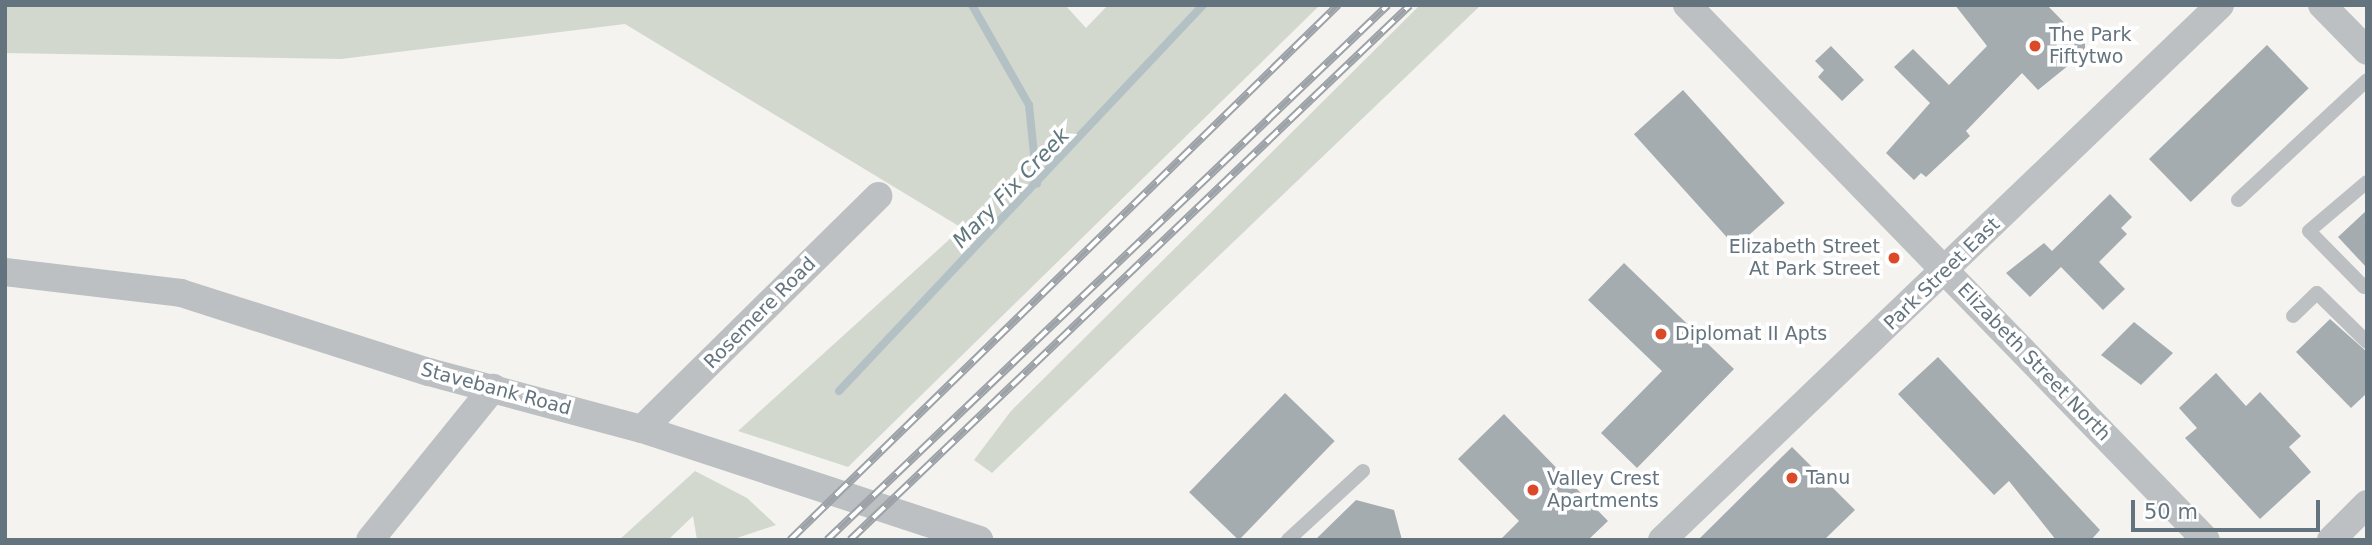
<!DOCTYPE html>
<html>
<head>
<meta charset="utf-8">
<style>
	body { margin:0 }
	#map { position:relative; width:2372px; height:545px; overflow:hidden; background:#f4f3ef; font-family:"DejaVu Sans",sans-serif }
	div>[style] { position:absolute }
	.green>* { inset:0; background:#d3d8cf }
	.stream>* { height:8px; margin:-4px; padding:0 4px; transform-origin:4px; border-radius:4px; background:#b3c0c4 }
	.building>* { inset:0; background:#a4acb0; transform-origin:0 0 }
	.service>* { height:14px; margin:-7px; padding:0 7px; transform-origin:7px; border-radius:7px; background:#bcc0c3 }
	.minor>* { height:28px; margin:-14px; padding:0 14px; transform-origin:14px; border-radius:14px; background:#bcc0c3 }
	.rail>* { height:8px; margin-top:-4px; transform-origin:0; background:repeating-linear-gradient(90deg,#fff 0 16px,#9ca2a7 0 32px); box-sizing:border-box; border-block:2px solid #9ca2a7 }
	.dots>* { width:19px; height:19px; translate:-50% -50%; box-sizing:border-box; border:4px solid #fff; border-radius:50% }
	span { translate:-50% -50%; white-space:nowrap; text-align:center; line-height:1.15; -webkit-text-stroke:7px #fff; paint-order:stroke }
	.poi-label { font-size:19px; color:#64747f }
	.left { translate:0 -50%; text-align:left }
	.right { translate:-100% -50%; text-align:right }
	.street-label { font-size:19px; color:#64747f }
	.water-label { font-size:21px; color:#5f777d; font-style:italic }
	.frame { position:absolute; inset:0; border:7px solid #64747f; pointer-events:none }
	.scale { position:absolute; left:2131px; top:500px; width:189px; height:32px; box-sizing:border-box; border:4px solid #64747f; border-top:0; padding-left:9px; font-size:21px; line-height:24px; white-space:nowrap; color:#64747f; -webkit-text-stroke:5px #fff; paint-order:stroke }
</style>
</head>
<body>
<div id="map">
	<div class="green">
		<div style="clip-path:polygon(5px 5px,1065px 5px,1086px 28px,1108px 5px,1320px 5px,848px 467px,738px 431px,962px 228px,625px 24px,341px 59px,5px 53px)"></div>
		<div style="clip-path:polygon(1420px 5px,1481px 5px,992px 473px,974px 460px,1011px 411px)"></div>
		<div style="clip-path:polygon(695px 471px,747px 498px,776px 525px,731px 540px,697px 540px,693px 516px,668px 540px,619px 540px)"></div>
	</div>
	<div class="stream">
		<div style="left:972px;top:5px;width:115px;rotate:60.3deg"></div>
		<div style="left:1029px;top:105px;width:79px;rotate:84.2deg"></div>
		<div style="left:839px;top:391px;width:531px;rotate:-46.68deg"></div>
	</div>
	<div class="building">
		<div style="clip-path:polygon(1955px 5px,2047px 5px,2085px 44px,2085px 52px,2038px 90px,2022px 73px,1966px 131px,1970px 136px,1926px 177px,1921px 173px,1914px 180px,1886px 153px,1930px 103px,1894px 67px,1913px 49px,1949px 85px,1987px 46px)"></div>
		<div style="left:2267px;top:45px;width:60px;height:164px;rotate:46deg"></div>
		<div style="clip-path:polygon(1831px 46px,1864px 80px,1842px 101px,1818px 77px,1824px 70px,1815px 61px)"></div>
		<div style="left:1683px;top:90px;width:152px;height:66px;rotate:48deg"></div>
		<div style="clip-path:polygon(2110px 194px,2132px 217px,2121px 228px,2127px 234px,2099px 262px,2125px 289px,2103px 310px,2061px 267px,2030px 297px,2006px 273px,2044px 243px,2052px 251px)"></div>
		<div style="clip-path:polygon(2367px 210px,2367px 268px,2338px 237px)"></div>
		<div style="clip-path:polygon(1624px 263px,1734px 369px,1637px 468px,1601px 433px,1662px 371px,1588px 300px)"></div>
		<div style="clip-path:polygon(2330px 319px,2367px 352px,2367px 393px,2351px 408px,2296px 352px)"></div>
		<div style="clip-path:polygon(2134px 322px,2173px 353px,2141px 385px,2101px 355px)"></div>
		<div style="clip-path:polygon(1938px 357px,2100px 530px,2091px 540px,2056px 540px,2009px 481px,1994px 495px,1898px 394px)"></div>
		<div style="clip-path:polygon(2216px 373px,2246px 406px,2260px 392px,2301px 436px,2289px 447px,2311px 472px,2260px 519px,2185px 438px,2197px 428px,2179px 408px)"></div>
		<div style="left:1285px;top:393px;width:69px;height:138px;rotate:44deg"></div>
		<div style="clip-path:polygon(1504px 414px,1608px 521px,1588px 540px,1500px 540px,1519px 521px,1458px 459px)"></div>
		<div style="clip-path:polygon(1792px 447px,1855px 510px,1824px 540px,1698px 540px)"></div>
		<div style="clip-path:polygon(1356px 500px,1394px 510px,1402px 540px,1315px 540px)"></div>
	</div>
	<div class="service">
		<div style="left:2238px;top:200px;width:176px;rotate:-42.9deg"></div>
		<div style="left:2364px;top:287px;width:78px;rotate:-134.5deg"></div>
		<div style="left:2309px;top:231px;width:76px;rotate:-40.2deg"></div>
		<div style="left:2293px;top:316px;width:33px;rotate:-44deg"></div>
		<div style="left:2317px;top:293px;width:70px;rotate:44.4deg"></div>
		<div style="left:1288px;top:540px;width:102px;rotate:-42.6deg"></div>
	</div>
	<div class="minor">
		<div style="left:1687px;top:5px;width:745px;rotate:45.87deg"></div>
		<div style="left:2322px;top:5px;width:64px;rotate:45.6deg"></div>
		<div style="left:5px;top:272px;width:177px;rotate:6.8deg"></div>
		<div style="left:181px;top:293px;width:260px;rotate:17.7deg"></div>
		<div style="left:429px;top:372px;width:220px;rotate:15deg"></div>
		<div style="left:642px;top:429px;width:355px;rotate:18.2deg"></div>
		<div style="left:642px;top:429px;width:332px;rotate:-44.6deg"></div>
		<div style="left:370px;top:540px;width:196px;rotate:-51deg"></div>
		<div style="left:1662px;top:540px;width:773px;rotate:-43.79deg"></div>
		<div style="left:2331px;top:540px;width:51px;rotate:-45deg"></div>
	</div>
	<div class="rail">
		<div style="left:790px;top:540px;width:766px;rotate:-44.31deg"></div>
		<div style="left:827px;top:540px;width:775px;rotate:-43.64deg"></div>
		<div style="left:850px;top:540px;width:774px;rotate:-43.69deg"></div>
	</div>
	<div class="dots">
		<div style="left:2035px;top:46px;background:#db4928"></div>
		<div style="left:1894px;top:258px;background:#db4928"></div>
		<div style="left:1661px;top:334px;background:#db4928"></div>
		<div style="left:1792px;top:478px;background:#db4928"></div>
		<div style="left:1533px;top:490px;background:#db4928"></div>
	</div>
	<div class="poi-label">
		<span class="left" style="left:2049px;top:46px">The Park<br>Fiftytwo</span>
		<span class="right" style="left:1880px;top:258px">Elizabeth Street<br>At Park Street</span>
		<span class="left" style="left:1675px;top:334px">Diplomat II Apts</span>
		<span class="left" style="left:1806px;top:478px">Tanu</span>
		<span class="left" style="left:1547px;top:490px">Valley Crest<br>Apartments</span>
	</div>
	<div class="street-label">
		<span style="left:1942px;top:274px;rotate:-44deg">Park Street East</span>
		<span style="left:760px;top:313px;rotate:-45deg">Rosemere Road</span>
		<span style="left:2034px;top:362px;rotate:46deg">Elizabeth Street North</span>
		<span style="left:496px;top:389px;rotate:15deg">Stavebank Road</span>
	</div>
	<div class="water-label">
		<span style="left:1011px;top:188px;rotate:-46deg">Mary Fix Creek</span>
	</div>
	<div class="frame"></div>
	<div class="scale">50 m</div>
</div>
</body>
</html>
